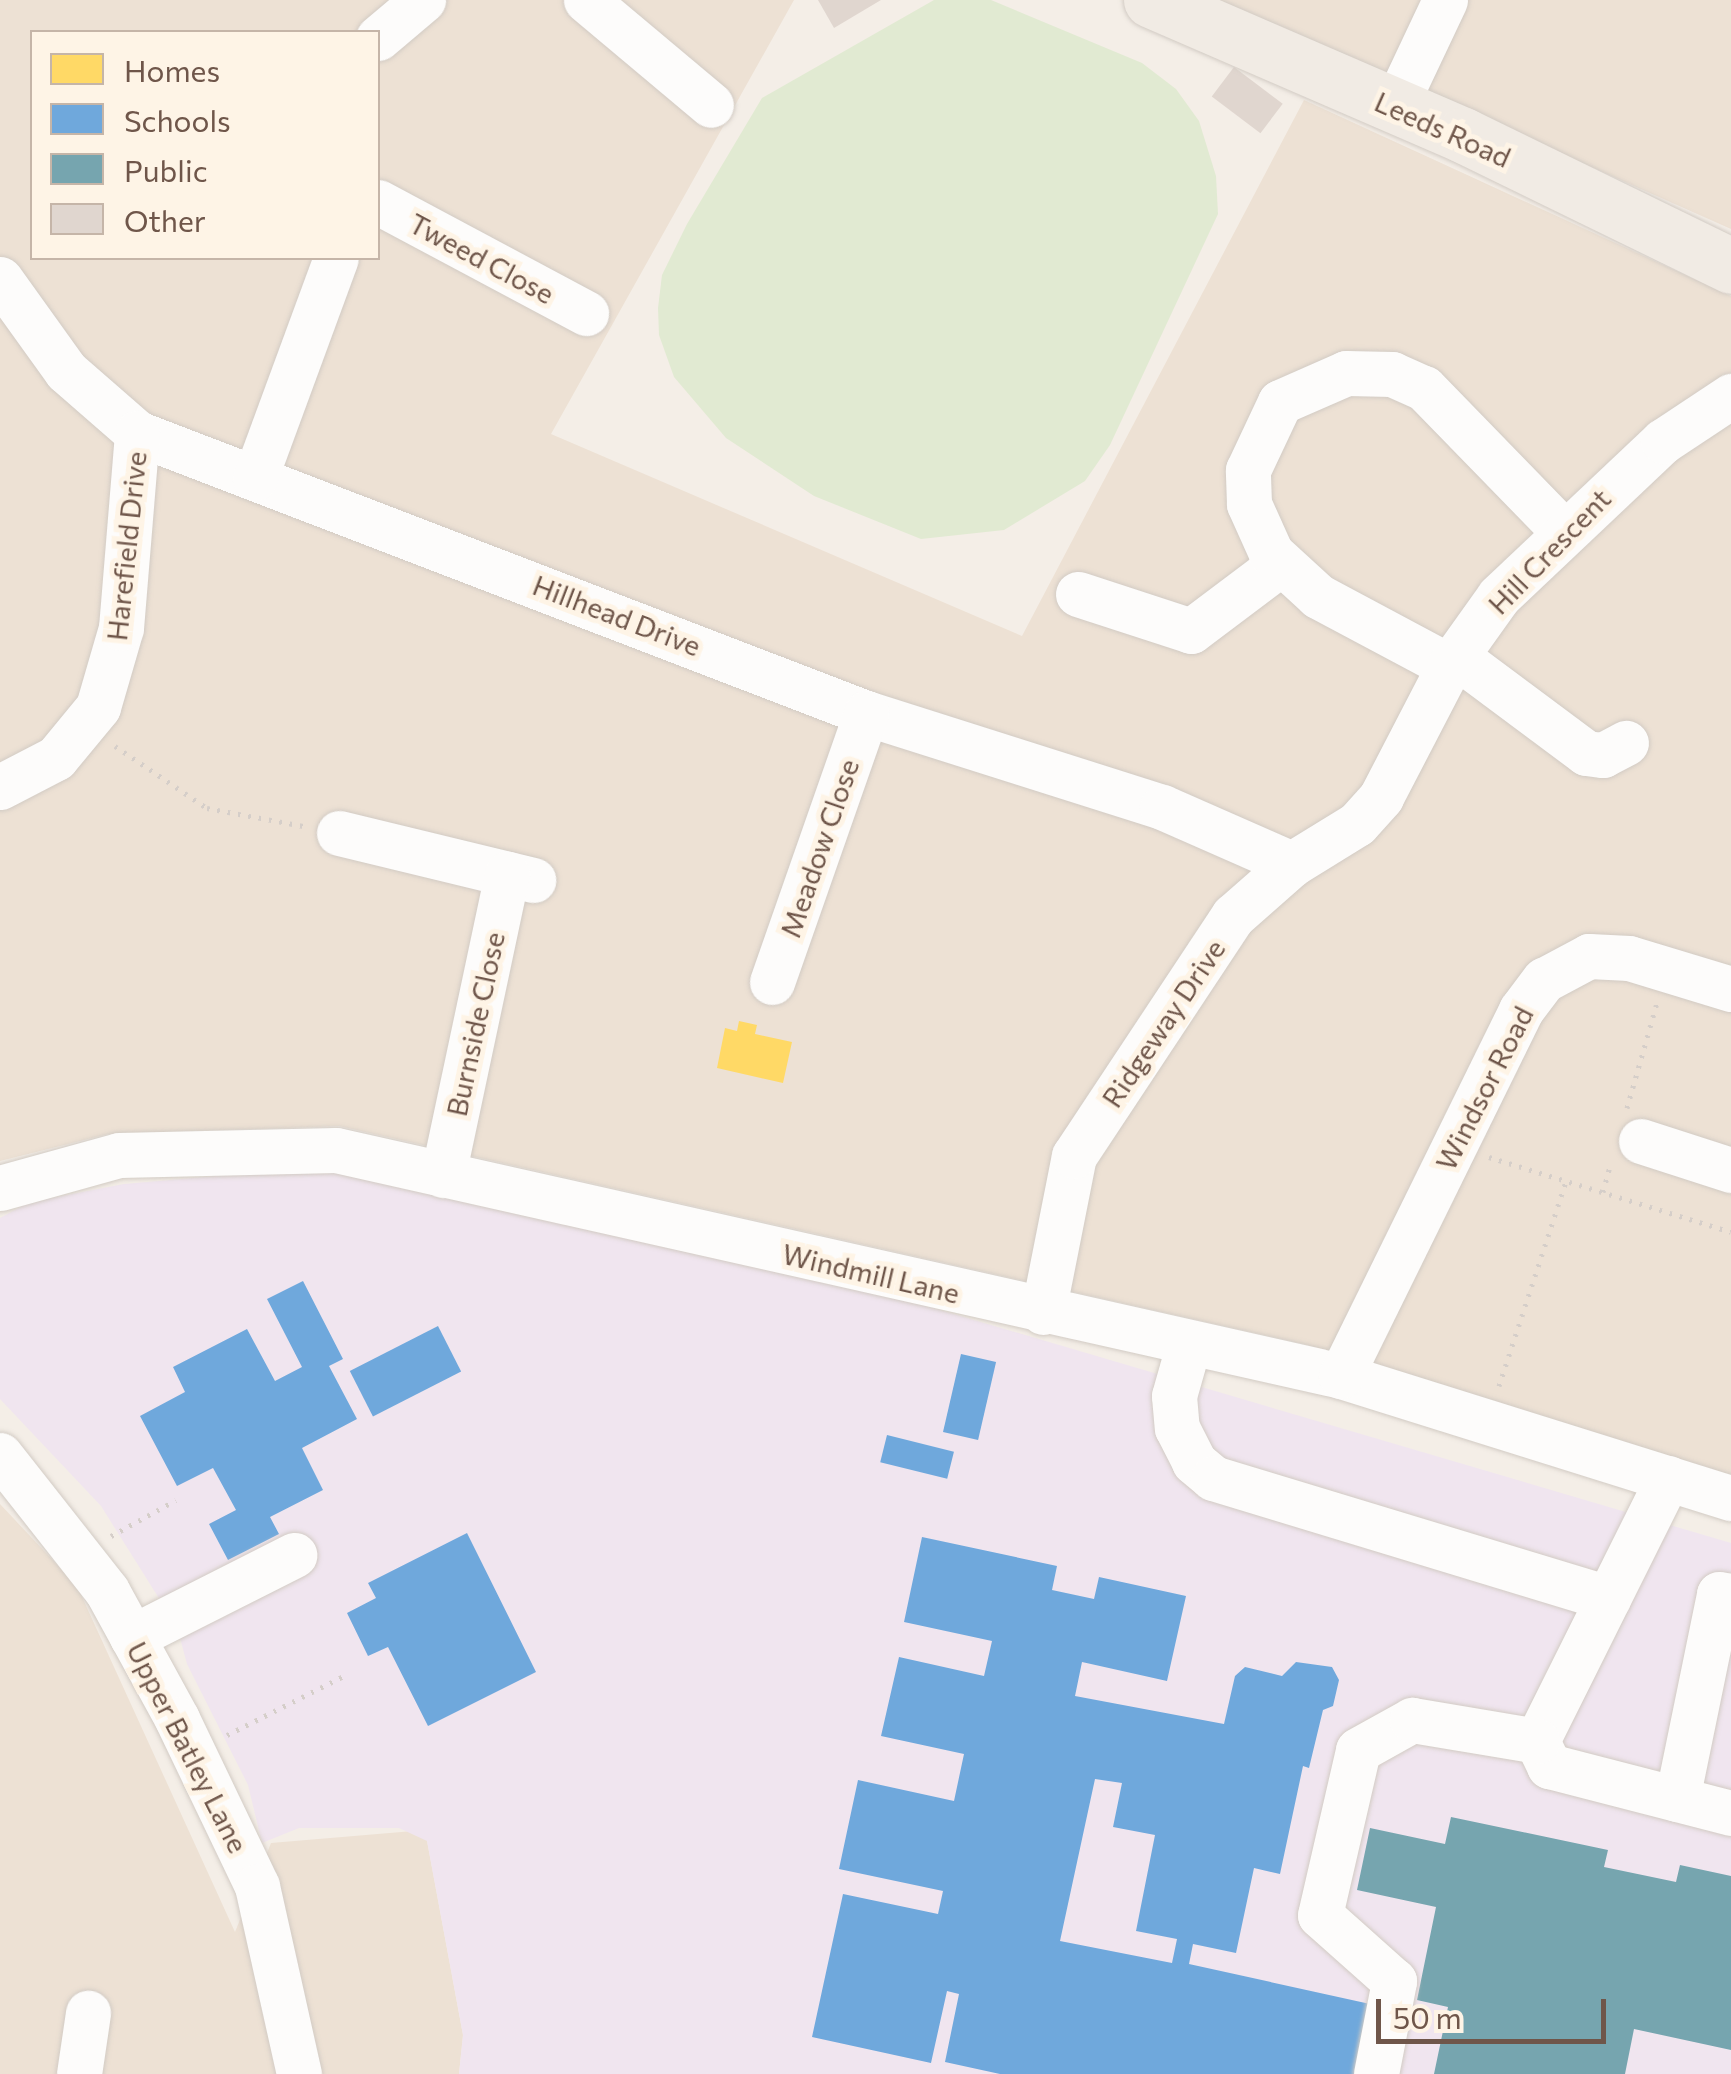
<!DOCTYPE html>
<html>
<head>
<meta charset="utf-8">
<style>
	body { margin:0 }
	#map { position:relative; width:1731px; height:2074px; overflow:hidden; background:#f4eee7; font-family:Commissioner,sans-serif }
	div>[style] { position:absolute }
	.residential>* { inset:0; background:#ede1d4 }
	.education>* { inset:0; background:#f0e5ef }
	.green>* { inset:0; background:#e1ead2 }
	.homes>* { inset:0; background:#ffd966 }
	.schools>* { inset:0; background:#6fa8dc; transform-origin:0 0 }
	.public>* { inset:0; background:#76a5af }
	.building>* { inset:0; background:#e0d6cf; transform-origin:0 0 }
	.path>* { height:5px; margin-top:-2.5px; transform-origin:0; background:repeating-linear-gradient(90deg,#d5cec9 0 2.5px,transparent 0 10.5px) }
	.roads { filter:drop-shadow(0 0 2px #d2cbc4) drop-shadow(0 0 2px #d2cbc4) }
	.minor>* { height:45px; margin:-22.5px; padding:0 22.5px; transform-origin:22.5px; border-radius:22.5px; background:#fdfcfb }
	.major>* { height:55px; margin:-27.5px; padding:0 27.5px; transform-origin:27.5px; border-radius:27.5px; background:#f1ebe4 }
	span { translate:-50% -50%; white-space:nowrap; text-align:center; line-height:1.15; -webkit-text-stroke:10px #fef4e6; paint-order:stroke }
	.street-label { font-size:28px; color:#6f564a }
	.legend { position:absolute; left:30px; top:30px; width:350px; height:230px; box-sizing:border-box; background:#fef4e6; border:2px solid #c5b5a8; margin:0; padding:12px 18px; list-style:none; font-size:30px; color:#6f564a }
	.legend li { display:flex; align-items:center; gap:20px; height:50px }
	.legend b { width:50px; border:2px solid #c5b5a8 }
	.scale { position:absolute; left:1376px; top:1999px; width:230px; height:45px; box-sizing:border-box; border:5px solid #6f564a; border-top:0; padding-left:12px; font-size:30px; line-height:35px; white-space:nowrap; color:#6f564a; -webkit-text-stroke:8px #fef4e6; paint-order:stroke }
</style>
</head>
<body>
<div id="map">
	<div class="residential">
		<div style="clip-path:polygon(evenodd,0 0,794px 0,551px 434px,1022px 636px,1304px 100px,1731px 296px,1731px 1477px,1304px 1344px,339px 1126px,108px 1134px,0 1161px,0 0,32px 32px,378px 32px,378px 258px,32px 258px,32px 32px)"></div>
		<div style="clip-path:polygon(1216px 0,1731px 0,1731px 229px)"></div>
		<div style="clip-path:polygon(0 1504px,77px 1586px,235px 1932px,271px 1843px,425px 1830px,463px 2035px,459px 2074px,0 2074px)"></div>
	</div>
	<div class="education">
		<div style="clip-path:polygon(286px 1170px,374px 1175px,476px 1205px,896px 1297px,1731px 1543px,1731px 2074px,459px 2074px,463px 2035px,427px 1841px,399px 1828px,299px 1828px,262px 1843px,248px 1785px,187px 1664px,177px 1627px,101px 1506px,0 1399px,0 1218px,30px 1202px,124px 1184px)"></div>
	</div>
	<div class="green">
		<div style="clip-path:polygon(934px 0,991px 0,1142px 63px,1176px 89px,1199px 121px,1216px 176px,1218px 214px,1110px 445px,1085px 481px,1004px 530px,921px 539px,814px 496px,726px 438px,674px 377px,659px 335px,658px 308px,662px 275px,687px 224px,762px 98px)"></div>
	</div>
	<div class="homes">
		<div style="clip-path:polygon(739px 1021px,757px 1025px,755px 1034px,792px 1042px,783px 1083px,717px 1068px,725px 1028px,737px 1031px)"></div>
	</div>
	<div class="schools">
		<div style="clip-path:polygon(303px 1281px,343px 1359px,329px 1366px,357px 1419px,302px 1448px,323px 1490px,270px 1517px,279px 1534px,228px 1560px,209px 1524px,236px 1510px,213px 1468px,177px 1486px,140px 1416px,185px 1392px,173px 1367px,247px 1329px,275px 1381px,302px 1367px,267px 1299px)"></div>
		<div style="left:438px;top:1326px;width:51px;height:99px;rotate:63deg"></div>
		<div style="left:961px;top:1354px;width:36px;height:80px;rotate:13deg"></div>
		<div style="left:887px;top:1435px;width:69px;height:28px;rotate:14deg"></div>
		<div style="clip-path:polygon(467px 1533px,536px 1672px,428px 1726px,388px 1647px,368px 1656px,347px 1613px,376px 1598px,368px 1583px)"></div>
		<div style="clip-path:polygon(evenodd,922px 1537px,1057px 1566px,1052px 1590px,1094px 1599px,1099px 1577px,1186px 1596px,1167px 1681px,1082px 1662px,1075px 1696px,1224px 1724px,1235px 1676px,1245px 1667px,1282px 1676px,1296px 1662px,1332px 1667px,1339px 1680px,1333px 1706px,1323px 1710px,1309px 1768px,1303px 1766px,1280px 1874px,1254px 1868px,1236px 1953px,1193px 1944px,1189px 1964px,1370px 2004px,1355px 2074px,1000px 2074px,945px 2062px,959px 1994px,947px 1991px,931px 2063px,812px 2037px,843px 1894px,938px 1914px,943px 1891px,839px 1869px,858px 1780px,954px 1801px,964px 1754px,881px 1736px,899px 1657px,984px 1676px,992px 1641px,904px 1622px,922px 1537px,1095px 1779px,1122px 1783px,1113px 1827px,1155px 1835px,1136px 1931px,1177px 1939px,1172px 1963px,1060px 1941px,1095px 1779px)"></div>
	</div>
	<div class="public">
		<div style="clip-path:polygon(1451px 1817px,1608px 1850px,1604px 1867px,1676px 1882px,1680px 1865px,1731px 1876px,1731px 2050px,1634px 2029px,1625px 2074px,1434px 2074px,1448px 2007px,1417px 2000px,1436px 1907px,1357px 1890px,1370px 1828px,1445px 1844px)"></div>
	</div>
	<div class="building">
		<div style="clip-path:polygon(818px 0,881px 0,834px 28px)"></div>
		<div style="left:1234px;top:67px;width:61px;height:37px;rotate:37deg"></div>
	</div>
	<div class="path">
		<div style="left:115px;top:746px;width:111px;rotate:34deg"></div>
		<div style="left:207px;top:808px;width:98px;rotate:10.6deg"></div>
		<div style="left:1627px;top:1108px;width:109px;rotate:-74.1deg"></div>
		<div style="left:1489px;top:1157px;width:253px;rotate:17.2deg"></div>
		<div style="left:1603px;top:1192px;width:31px;rotate:-75deg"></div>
		<div style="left:1499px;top:1386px;width:216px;rotate:-71.9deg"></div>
		<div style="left:111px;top:1536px;width:74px;rotate:-29deg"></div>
		<div style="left:227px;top:1735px;width:133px;rotate:-26.8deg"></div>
	</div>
	<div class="roads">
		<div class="minor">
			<div style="left:586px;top:0;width:163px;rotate:40deg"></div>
			<div style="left:378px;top:38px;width:59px;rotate:-40.2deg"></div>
			<div style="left:1395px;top:106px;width:117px;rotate:-64.7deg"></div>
			<div style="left:378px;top:202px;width:236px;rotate:28.1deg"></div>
			<div style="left:0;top:279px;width:113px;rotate:54.3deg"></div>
			<div style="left:66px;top:371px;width:94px;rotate:41.1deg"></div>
			<div style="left:137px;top:433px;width:781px;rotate:21.01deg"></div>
			<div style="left:866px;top:713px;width:311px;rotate:17.6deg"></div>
			<div style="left:1162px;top:807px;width:142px;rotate:23.7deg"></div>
			<div style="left:255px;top:478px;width:234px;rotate:-69.8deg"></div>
			<div style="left:1078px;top:594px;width:119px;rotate:18.1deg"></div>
			<div style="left:1191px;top:631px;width:111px;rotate:-37deg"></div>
			<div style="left:1456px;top:656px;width:162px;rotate:36.7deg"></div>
			<div style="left:1586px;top:753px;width:17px;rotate:7deg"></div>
			<div style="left:1603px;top:755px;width:26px;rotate:-28deg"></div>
			<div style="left:1449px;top:666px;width:149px;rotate:-151.9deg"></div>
			<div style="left:1318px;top:596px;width:64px;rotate:-137.5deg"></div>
			<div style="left:1271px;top:553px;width:54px;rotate:-114.2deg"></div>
			<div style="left:1249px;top:504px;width:34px;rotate:-92deg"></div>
			<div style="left:1248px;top:470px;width:75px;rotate:-64.8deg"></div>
			<div style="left:1280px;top:402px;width:72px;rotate:-23.7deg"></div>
			<div style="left:1346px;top:373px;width:46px;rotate:1.2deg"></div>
			<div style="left:1392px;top:374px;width:35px;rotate:24deg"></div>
			<div style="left:1424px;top:388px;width:199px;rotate:45.8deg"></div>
			<div style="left:0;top:787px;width:63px;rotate:-27.4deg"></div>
			<div style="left:56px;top:758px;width:66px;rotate:-50.5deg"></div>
			<div style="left:98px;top:707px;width:82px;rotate:-73.8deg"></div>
			<div style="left:121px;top:628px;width:196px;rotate:-85.3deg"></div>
			<div style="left:339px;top:833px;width:200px;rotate:13.6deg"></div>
			<div style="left:772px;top:982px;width:285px;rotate:-70.7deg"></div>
			<div style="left:1641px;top:1141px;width:95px;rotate:17.9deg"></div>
			<div style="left:443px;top:1175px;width:308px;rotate:-78deg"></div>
			<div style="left:0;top:1188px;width:123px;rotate:-15.5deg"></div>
			<div style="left:119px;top:1155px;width:217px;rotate:-1.3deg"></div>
			<div style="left:336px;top:1150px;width:1030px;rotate:12.67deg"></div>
			<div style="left:1341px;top:1376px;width:409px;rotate:17.4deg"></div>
			<div style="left:1043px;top:1312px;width:159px;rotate:-78.8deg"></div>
			<div style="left:1074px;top:1156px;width:288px;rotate:-56.5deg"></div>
			<div style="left:1233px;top:916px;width:79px;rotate:-41.4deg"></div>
			<div style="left:1292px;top:864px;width:76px;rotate:-31.6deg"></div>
			<div style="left:1357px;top:824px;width:36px;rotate:-48deg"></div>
			<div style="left:1381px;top:797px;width:148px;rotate:-62.6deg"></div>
			<div style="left:1449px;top:666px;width:86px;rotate:-54.5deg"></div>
			<div style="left:1499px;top:596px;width:226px;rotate:-43.4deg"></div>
			<div style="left:1663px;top:441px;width:82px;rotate:-33.5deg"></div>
			<div style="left:1189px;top:1343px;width:55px;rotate:105.8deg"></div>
			<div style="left:1174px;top:1396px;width:32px;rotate:85deg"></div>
			<div style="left:1177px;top:1428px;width:38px;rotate:63deg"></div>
			<div style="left:1194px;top:1462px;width:25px;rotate:40deg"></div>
			<div style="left:1213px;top:1478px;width:413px;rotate:16.9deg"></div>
			<div style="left:1341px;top:1376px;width:408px;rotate:-63.8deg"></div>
			<div style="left:1521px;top:1010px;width:38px;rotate:-53deg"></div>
			<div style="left:1544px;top:980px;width:51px;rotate:-28.1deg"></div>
			<div style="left:1589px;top:956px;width:40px;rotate:2.9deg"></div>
			<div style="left:1629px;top:958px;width:107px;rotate:16.9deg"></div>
			<div style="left:0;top:1455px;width:173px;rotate:51.8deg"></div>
			<div style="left:107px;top:1591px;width:146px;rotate:61.3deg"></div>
			<div style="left:177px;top:1719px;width:185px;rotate:64.4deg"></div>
			<div style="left:257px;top:1886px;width:193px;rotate:77.4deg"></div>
			<div style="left:1668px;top:1478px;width:294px;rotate:116.5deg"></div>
			<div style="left:1537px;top:1741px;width:28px;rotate:64deg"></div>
			<div style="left:1549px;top:1766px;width:188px;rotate:14.5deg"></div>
			<div style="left:132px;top:1637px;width:182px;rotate:-26.8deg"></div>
			<div style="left:1677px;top:1799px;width:209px;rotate:-78.4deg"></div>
			<div style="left:1719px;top:1594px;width:12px;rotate:9deg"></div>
			<div style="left:79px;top:2074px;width:62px;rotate:-81.6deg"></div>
			<div style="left:1376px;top:2074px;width:95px;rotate:-79deg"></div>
			<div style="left:1394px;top:1981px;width:99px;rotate:-138.3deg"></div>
			<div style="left:1320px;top:1915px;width:169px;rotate:-77deg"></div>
			<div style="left:1358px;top:1750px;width:62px;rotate:-29.1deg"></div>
			<div style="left:1412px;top:1720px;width:127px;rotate:9.5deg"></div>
		</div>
		<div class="major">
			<div style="left:1151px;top:0;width:340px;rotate:23.4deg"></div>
			<div style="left:1463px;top:135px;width:298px;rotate:26deg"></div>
		</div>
	</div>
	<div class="street-label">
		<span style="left:1443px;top:129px;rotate:24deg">Leeds Road</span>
		<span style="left:482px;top:258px;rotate:28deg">Tweed Close</span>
		<span style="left:126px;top:546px;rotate:-84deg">Harefield Drive</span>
		<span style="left:1549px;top:551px;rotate:-46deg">Hill Crescent</span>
		<span style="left:617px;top:615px;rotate:21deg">Hillhead Drive</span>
		<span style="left:819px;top:848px;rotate:-71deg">Meadow Close</span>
		<span style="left:1163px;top:1023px;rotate:-56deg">Ridgeway Drive</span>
		<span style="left:475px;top:1024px;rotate:-78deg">Burnside Close</span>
		<span style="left:1484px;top:1088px;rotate:-63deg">Windsor Road</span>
		<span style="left:871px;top:1273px;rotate:13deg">Windmill Lane</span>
		<span style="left:188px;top:1747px;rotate:63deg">Upper Batley Lane</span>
	</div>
	<ul class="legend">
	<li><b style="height:28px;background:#ffd966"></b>Homes</li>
	<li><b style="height:28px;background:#6fa8dc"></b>Schools</li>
	<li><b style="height:28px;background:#76a5af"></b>Public</li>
	<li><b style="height:28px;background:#e0d6cf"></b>Other</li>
	</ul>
	<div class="scale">50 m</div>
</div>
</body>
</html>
